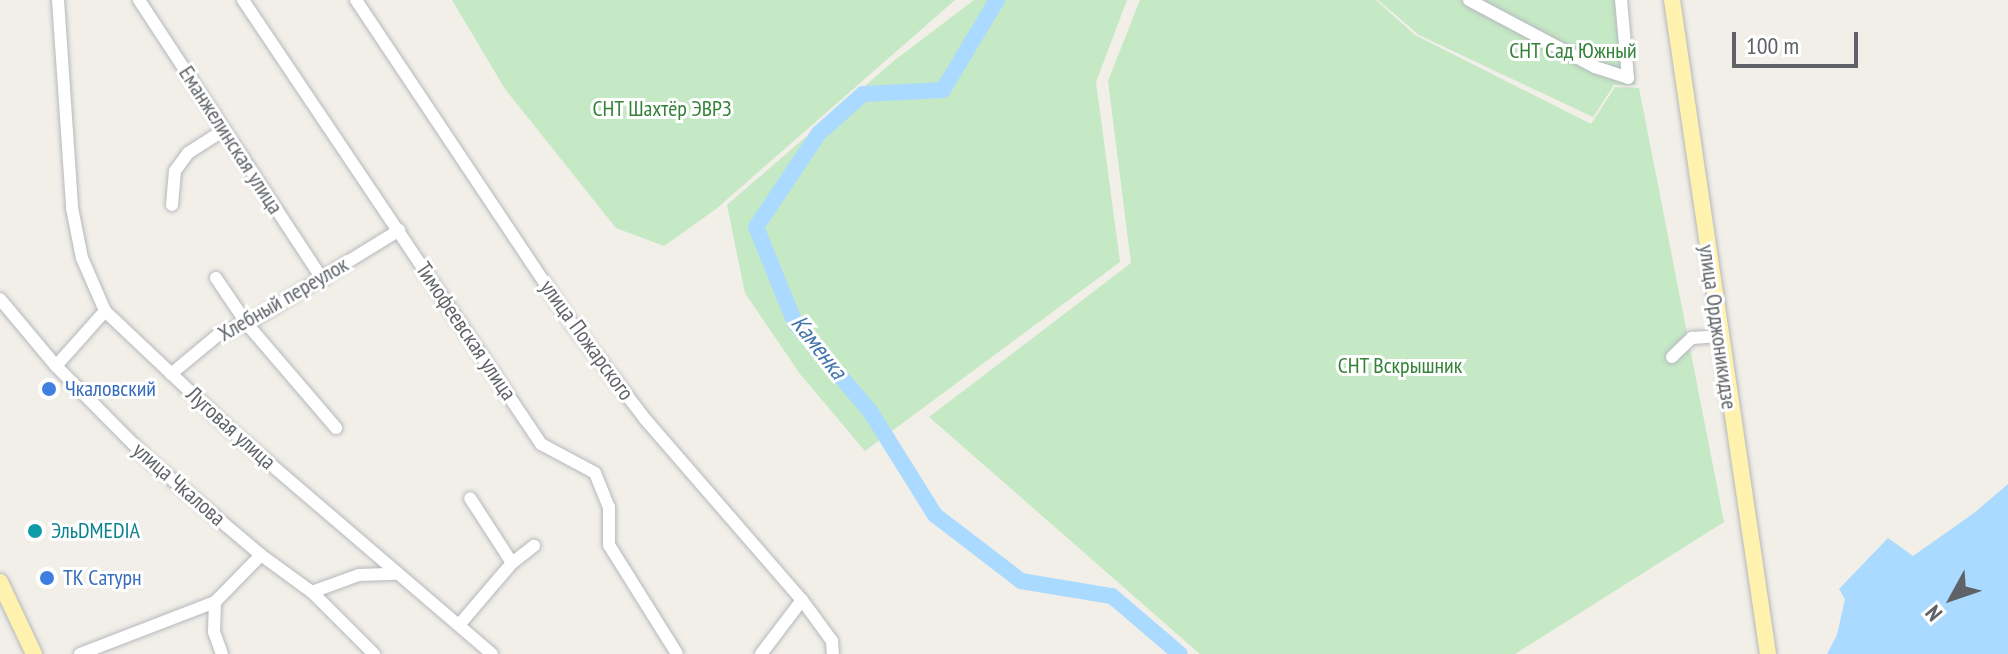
<!DOCTYPE html>
<html>
<head>
<meta charset="utf-8">
<style>
	body { margin:0 }
	#map { position:relative; width:2008px; height:654px; overflow:hidden; background:#f1efe8; font-family:"PT Sans Narrow",sans-serif }
	div>[style] { position:absolute }
	.green>* { inset:0; background:#c5e8c5 }
	.water>* { inset:0; background:#aadaff }
	.river>* { height:16px; margin:-8px; padding:0 8px; transform-origin:8px; border-radius:8px; background:#aadaff }
	.roads { filter:drop-shadow(0 0 2px #b5b8bc) drop-shadow(0 0 2px #b5b8bc) }
	.minor>* { height:12px; margin:-6px; padding:0 6px; transform-origin:6px; border-radius:6px; background:#fff }
	.major>* { height:16px; margin:-8px; padding:0 8px; transform-origin:8px; border-radius:8px; background:#fff2af }
	.dots>* { width:22px; height:22px; translate:-50% -50%; box-sizing:border-box; border:4px solid #fff; border-radius:50% }
	span { translate:-50% -50%; white-space:nowrap; text-align:center; line-height:1.15; -webkit-text-stroke:6px #fff; paint-order:stroke }
	.park-label { font-size:22px; color:#348238 }
	.street-label { font-size:22px; color:#5f6368 }
	.shop-label { font-size:22px; color:#366cbe }
	.left { translate:0 -50%; text-align:left }
	.culture-label { font-size:22px; color:#0d838f }
	.water-label { font-size:24px; color:#4174aa; font-style:italic }
	.north { position:absolute; left:1912px; top:558px; width:80px; height:80px; -webkit-text-stroke:6px #fff; paint-order:stroke; rotate:230deg; font-size:22px; font-weight:700; line-height:32px; text-align:center; color:#5f6368 }
	.north::after { content:''; display:block; margin:auto; width:28px; height:36px; background:#5f6368; clip-path:polygon(50% 0,100% 100%,50% 72%,0 100%) }
	.scale { position:absolute; left:1732px; top:32px; width:126px; height:36px; box-sizing:border-box; border:4px solid #5f6368; border-top:0; padding-left:10px; font-size:24px; line-height:28px; white-space:nowrap; color:#5f6368; -webkit-text-stroke:6px #fff; paint-order:stroke }
</style>
</head>
<body>
<div id="map">
	<div class="green">
		<div style="clip-path:polygon(452px 0,955px 0,716px 209px,664px 246px,616px 228px,505px 89px)"></div>
		<div style="clip-path:polygon(974px 0,1127px 0,1096px 82px,1120px 262px,865px 451px,800px 374px,745px 293px,727px 205px,895px 60px)"></div>
		<div style="clip-path:polygon(1140px 0,1376px 0,1415px 35px,1591px 124px,1615px 87px,1639px 88px,1724px 522px,1515px 654px,1200px 654px,929px 417px,1131px 263px,1108px 81px)"></div>
		<div style="clip-path:polygon(1378px 0,1626px 0,1636px 85px,1614px 85px,1593px 117px,1419px 35px)"></div>
	</div>
	<div class="water">
		<div style="clip-path:polygon(2008px 484px,2008px 654px,1827px 654px,1837px 635px,1845px 599px,1839px 589px,1888px 538px,1913px 556px,1974px 513px)"></div>
	</div>
	<div class="river">
		<div style="left:997px;top:0;width:105px;rotate:121deg"></div>
		<div style="left:943px;top:90px;width:80px;rotate:177.1deg"></div>
		<div style="left:863px;top:94px;width:59px;rotate:138.4deg"></div>
		<div style="left:819px;top:133px;width:113px;rotate:123.8deg"></div>
		<div style="left:756px;top:227px;width:104px;rotate:67.9deg"></div>
		<div style="left:795px;top:323px;width:116px;rotate:49.6deg"></div>
		<div style="left:870px;top:411px;width:123px;rotate:58deg"></div>
		<div style="left:935px;top:515px;width:108px;rotate:37.5deg"></div>
		<div style="left:1021px;top:581px;width:92px;rotate:9.4deg"></div>
		<div style="left:1112px;top:596px;width:89px;rotate:40.5deg"></div>
	</div>
	<div class="roads">
		<div class="minor">
			<div style="left:58px;top:0;width:208px;rotate:86.1deg"></div>
			<div style="left:72px;top:208px;width:51px;rotate:78.7deg"></div>
			<div style="left:82px;top:258px;width:58px;rotate:66.5deg"></div>
			<div style="left:105px;top:311px;width:176px;rotate:43.4deg"></div>
			<div style="left:233px;top:432px;width:341px;rotate:40.6deg"></div>
			<div style="left:139px;top:0;width:335px;rotate:56.7deg"></div>
			<div style="left:243px;top:0;width:535px;rotate:56.13deg"></div>
			<div style="left:541px;top:444px;width:61px;rotate:28.2deg"></div>
			<div style="left:595px;top:473px;width:37px;rotate:68deg"></div>
			<div style="left:609px;top:507px;width:38px;rotate:90deg"></div>
			<div style="left:609px;top:545px;width:128px;rotate:58deg"></div>
			<div style="left:356px;top:0;width:391px;rotate:56.3deg"></div>
			<div style="left:573px;top:325px;width:118px;rotate:52.5deg"></div>
			<div style="left:645px;top:419px;width:240px;rotate:49.1deg"></div>
			<div style="left:802px;top:600px;width:51px;rotate:53.8deg"></div>
			<div style="left:832px;top:641px;width:13px;rotate:86deg"></div>
			<div style="left:1469px;top:0;width:143px;rotate:28deg"></div>
			<div style="left:1595px;top:67px;width:35px;rotate:18deg"></div>
			<div style="left:1628px;top:78px;width:78px;rotate:-95.1deg"></div>
			<div style="left:172px;top:205px;width:34px;rotate:-85deg"></div>
			<div style="left:175px;top:171px;width:22px;rotate:-54deg"></div>
			<div style="left:188px;top:153px;width:43px;rotate:-32.6deg"></div>
			<div style="left:216px;top:278px;width:55px;rotate:56deg"></div>
			<div style="left:247px;top:324px;width:137px;rotate:49.4deg"></div>
			<div style="left:0;top:299px;width:87px;rotate:50.1deg"></div>
			<div style="left:56px;top:366px;width:132px;rotate:45.3deg"></div>
			<div style="left:149px;top:460px;width:147px;rotate:40.3deg"></div>
			<div style="left:261px;top:555px;width:63px;rotate:36deg"></div>
			<div style="left:312px;top:592px;width:88px;rotate:45deg"></div>
			<div style="left:1672px;top:357px;width:28px;rotate:-44deg"></div>
			<div style="left:1692px;top:338px;width:27px;rotate:-4deg"></div>
			<div style="left:56px;top:366px;width:74px;rotate:-48.3deg"></div>
			<div style="left:171px;top:374px;width:62px;rotate:-39.8deg"></div>
			<div style="left:219px;top:334px;width:30px;rotate:-20deg"></div>
			<div style="left:247px;top:324px;width:179px;rotate:-31.7deg"></div>
			<div style="left:512px;top:563px;width:28px;rotate:-38deg"></div>
			<div style="left:312px;top:592px;width:50px;rotate:-19.9deg"></div>
			<div style="left:359px;top:575px;width:36px;rotate:-2deg"></div>
			<div style="left:215px;top:602px;width:30px;rotate:92deg"></div>
			<div style="left:214px;top:632px;width:23px;rotate:70deg"></div>
			<div style="left:459px;top:625px;width:82px;rotate:-49.5deg"></div>
			<div style="left:512px;top:563px;width:77px;rotate:-122.9deg"></div>
			<div style="left:80px;top:654px;width:145px;rotate:-21.1deg"></div>
			<div style="left:215px;top:602px;width:66px;rotate:-45.6deg"></div>
			<div style="left:761px;top:654px;width:68px;rotate:-52.8deg"></div>
		</div>
		<div class="major">
			<div style="left:1672px;top:0;width:661px;rotate:81.65deg"></div>
			<div style="left:0;top:582px;width:80px;rotate:64.7deg"></div>
		</div>
	</div>
	<div class="dots">
		<div style="left:49px;top:389px;background:#3f7fe0"></div>
		<div style="left:35px;top:531px;background:#0f9aa8"></div>
		<div style="left:47px;top:578px;background:#3f7fe0"></div>
	</div>
	<div class="park-label">
		<span style="left:1573px;top:51px">СНТ Сад Южный</span>
		<span style="left:662px;top:109px">СНТ Шахтёр ЭВРЗ</span>
		<span style="left:1400px;top:366px">СНТ Вскрышник</span>
	</div>
	<div class="street-label">
		<span style="left:231px;top:140px;rotate:57deg">Еманжелинская улица</span>
		<span style="left:283px;top:299px;rotate:-30deg">Хлебный переулок</span>
		<span style="left:1718px;top:327px;rotate:82deg">улица Орджоникидзе</span>
		<span style="left:466px;top:331px;rotate:56deg">Тимофеевская улица</span>
		<span style="left:587px;top:340px;rotate:54deg">улица Пожарского</span>
		<span style="left:231px;top:428px;rotate:42deg">Луговая улица</span>
		<span style="left:179px;top:484px;rotate:41deg">улица Чкалова</span>
	</div>
	<div class="shop-label">
		<span class="left" style="left:65px;top:389px">Чкаловский</span>
		<span class="left" style="left:63px;top:578px">ТК Сатурн</span>
	</div>
	<div class="culture-label">
		<span class="left" style="left:51px;top:531px">ЭльDMEDIA</span>
	</div>
	<div class="water-label">
		<span style="left:819px;top:347px;rotate:52deg">Каменка</span>
	</div>
	<div class="north">N</div>
	<div class="scale">100 m</div>
</div>
</body>
</html>
